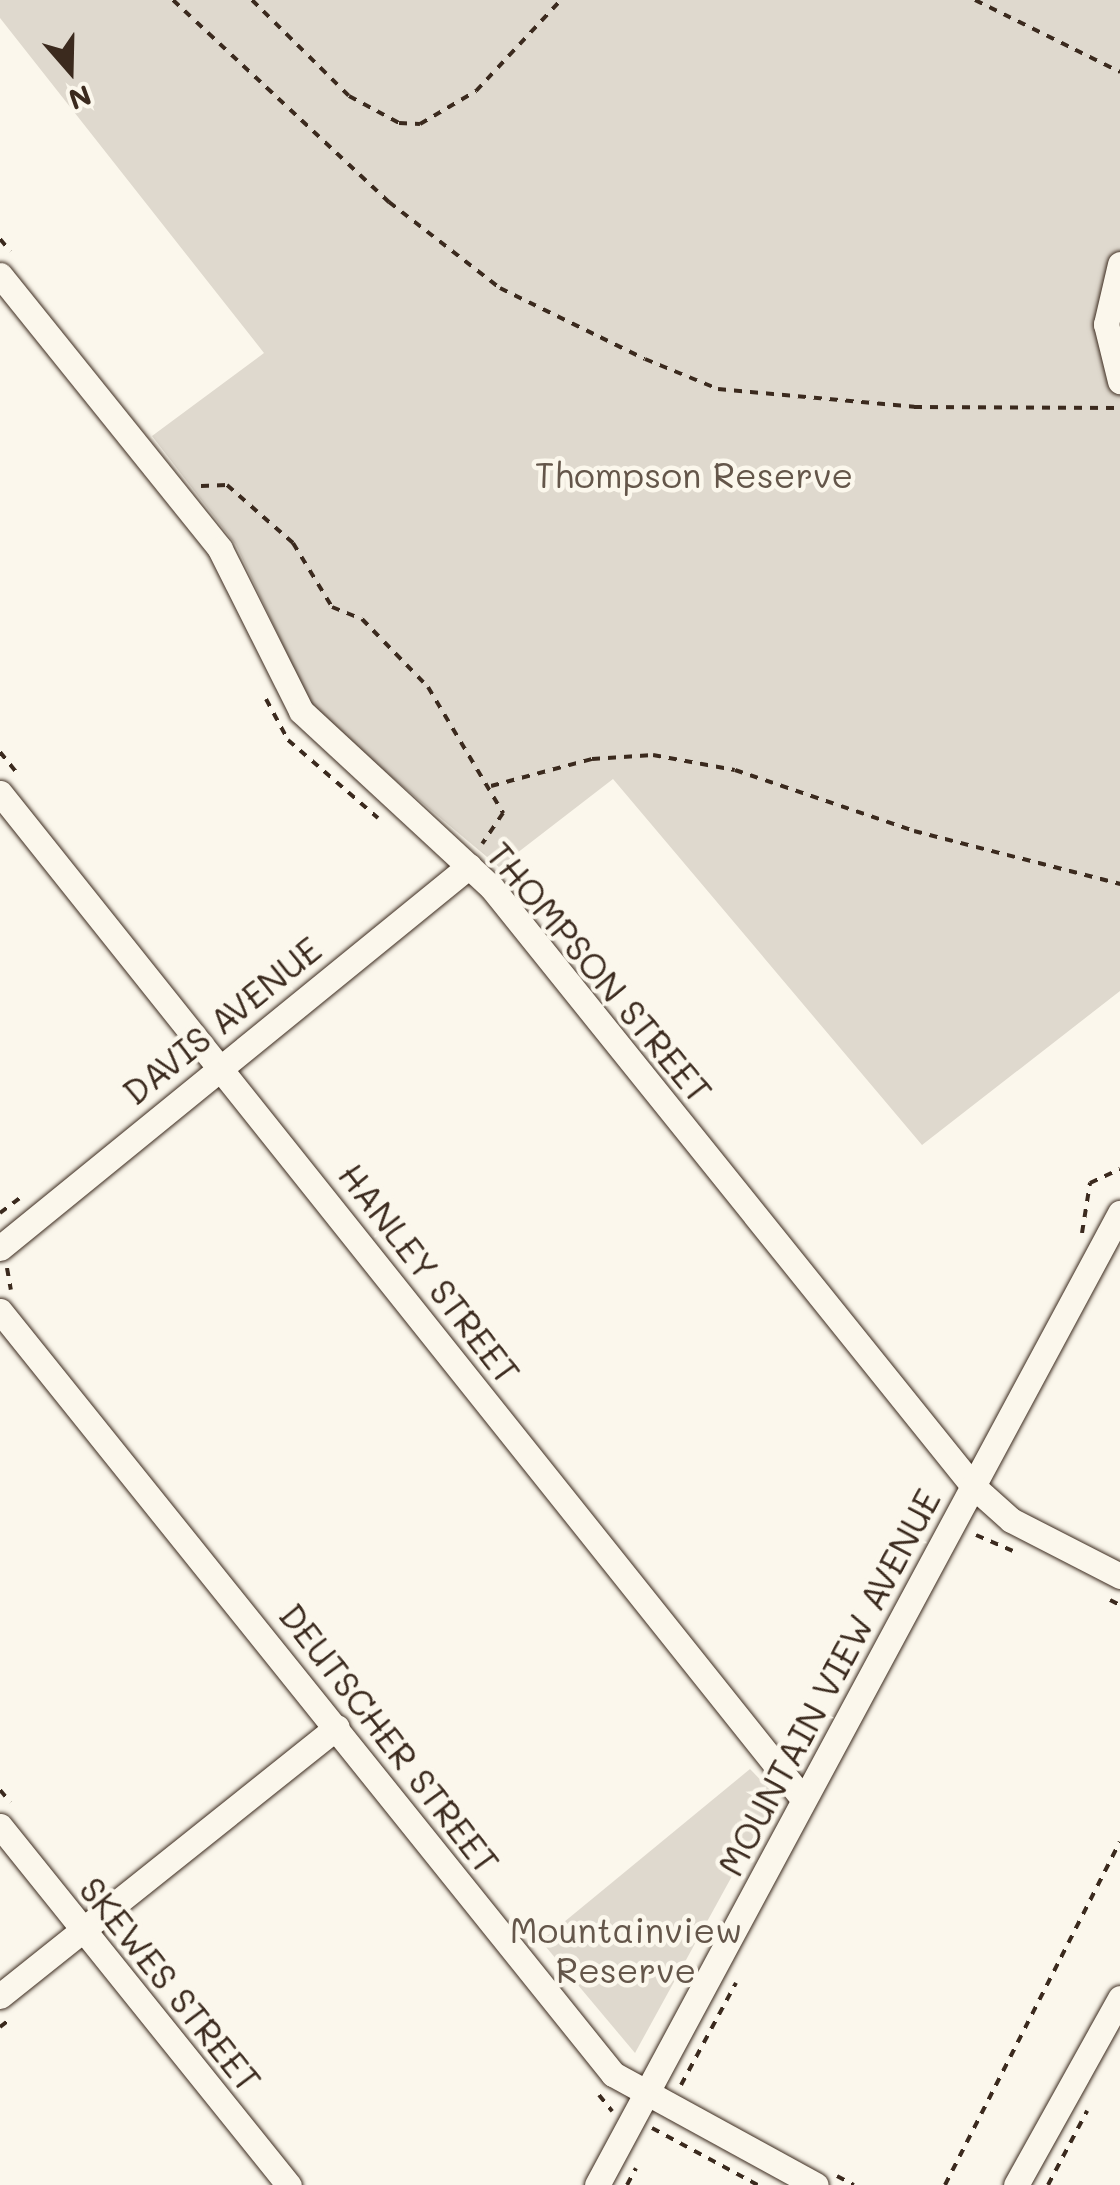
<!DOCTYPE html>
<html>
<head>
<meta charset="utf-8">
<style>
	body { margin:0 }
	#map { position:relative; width:1120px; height:2185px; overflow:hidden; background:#fbf7ec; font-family:Mali,sans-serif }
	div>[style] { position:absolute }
	.green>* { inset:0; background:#dfd9ce }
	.path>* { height:4px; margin-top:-2px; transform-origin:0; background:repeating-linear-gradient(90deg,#3b2a1e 0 8px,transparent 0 16px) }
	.roads { filter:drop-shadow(0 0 2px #3b2a1e) drop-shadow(0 0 2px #3b2a1e) }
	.minor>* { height:25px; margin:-12.5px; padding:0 12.5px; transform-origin:12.5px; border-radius:12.5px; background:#fbf7ec }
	span { translate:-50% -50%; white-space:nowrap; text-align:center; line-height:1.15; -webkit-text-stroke:9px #fbf7ec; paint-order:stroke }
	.park-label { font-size:35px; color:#64564a }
	.street-label { font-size:35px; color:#3b2a1e }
	.north { position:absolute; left:20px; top:20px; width:100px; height:100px; -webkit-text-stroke:8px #fbf7ec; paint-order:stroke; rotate:160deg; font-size:28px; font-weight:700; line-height:40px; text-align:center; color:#3b2a1e }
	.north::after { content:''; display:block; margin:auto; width:35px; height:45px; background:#3b2a1e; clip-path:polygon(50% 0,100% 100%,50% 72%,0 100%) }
</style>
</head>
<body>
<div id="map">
	<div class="green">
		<div style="clip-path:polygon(0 0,1120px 0,1120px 991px,922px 1145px,613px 779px,499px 867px,315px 713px,236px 545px,152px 436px,264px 353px,0 18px)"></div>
		<div style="clip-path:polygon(750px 1769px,776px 1796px,635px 2053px,541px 1941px)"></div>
	</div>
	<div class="path">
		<div style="left:173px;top:0;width:296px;rotate:43.1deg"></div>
		<div style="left:389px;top:202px;width:140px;rotate:37.8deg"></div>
		<div style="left:500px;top:288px;width:161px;rotate:26.1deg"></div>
		<div style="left:645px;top:359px;width:79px;rotate:22.3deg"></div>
		<div style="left:718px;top:389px;width:197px;rotate:5.2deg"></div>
		<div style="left:914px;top:407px;width:206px;rotate:0.3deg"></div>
		<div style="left:252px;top:0;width:136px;rotate:44.7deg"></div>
		<div style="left:349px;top:96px;width:57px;rotate:28.4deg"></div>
		<div style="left:399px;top:123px;width:21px;rotate:3deg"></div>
		<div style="left:420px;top:124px;width:65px;rotate:-30.5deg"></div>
		<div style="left:476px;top:91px;width:125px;rotate:-47deg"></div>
		<div style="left:975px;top:0;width:162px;rotate:26.4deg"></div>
		<div style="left:0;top:239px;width:16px;rotate:50deg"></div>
		<div style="left:201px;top:486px;width:26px;rotate:-2deg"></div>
		<div style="left:227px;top:485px;width:88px;rotate:41.3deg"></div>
		<div style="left:293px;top:543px;width:75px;rotate:58.6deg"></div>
		<div style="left:332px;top:607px;width:32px;rotate:22deg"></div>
		<div style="left:362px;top:619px;width:95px;rotate:45.9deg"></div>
		<div style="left:428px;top:687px;width:147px;rotate:59.2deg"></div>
		<div style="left:503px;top:813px;width:37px;rotate:124deg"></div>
		<div style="left:266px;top:699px;width:47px;rotate:61.8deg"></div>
		<div style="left:288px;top:740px;width:119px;rotate:40.9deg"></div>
		<div style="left:0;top:752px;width:28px;rotate:51deg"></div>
		<div style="left:491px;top:786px;width:105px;rotate:-15deg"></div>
		<div style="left:592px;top:759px;width:61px;rotate:-3.8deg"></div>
		<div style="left:653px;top:755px;width:83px;rotate:10.4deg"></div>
		<div style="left:735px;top:770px;width:189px;rotate:18.8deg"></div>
		<div style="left:914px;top:831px;width:213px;rotate:14.4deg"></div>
		<div style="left:0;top:1213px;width:30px;rotate:-37deg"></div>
		<div style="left:1082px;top:1233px;width:51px;rotate:-80.9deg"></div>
		<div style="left:1090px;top:1183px;width:33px;rotate:-25deg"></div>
		<div style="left:7px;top:1268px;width:22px;rotate:80deg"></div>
		<div style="left:976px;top:1535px;width:40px;rotate:23.4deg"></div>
		<div style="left:1110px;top:1600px;width:11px;rotate:27deg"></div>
		<div style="left:0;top:1790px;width:16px;rotate:50deg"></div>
		<div style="left:0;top:2027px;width:11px;rotate:-38deg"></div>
		<div style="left:681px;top:2085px;width:116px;rotate:-61.7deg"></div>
		<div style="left:599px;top:2095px;width:21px;rotate:51deg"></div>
		<div style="left:652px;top:2128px;width:120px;rotate:28.3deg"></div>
		<div style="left:837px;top:2176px;width:19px;rotate:28deg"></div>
		<div style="left:627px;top:2185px;width:19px;rotate:-62deg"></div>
		<div style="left:945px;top:2185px;width:385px;rotate:-63deg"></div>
		<div style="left:1048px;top:2185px;width:84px;rotate:-62.2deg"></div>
	</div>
	<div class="roads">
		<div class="minor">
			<div style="left:1120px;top:264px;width:62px;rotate:103.1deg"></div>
			<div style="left:1106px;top:324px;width:59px;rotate:76.2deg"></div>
			<div style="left:0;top:275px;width:351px;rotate:51.2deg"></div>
			<div style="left:220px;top:549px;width:181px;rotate:63.4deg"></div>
			<div style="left:301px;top:711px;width:260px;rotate:42.8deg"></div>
			<div style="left:492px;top:888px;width:767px;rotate:51.19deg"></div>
			<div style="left:973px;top:1486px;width:51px;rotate:41.8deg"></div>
			<div style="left:1011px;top:1520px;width:123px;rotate:27.2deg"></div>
			<div style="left:0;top:793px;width:1287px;rotate:51.4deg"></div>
			<div style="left:0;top:1248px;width:605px;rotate:-39.16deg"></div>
			<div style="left:0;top:1311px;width:979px;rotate:51.22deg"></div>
			<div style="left:613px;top:2074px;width:231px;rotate:28.7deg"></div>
			<div style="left:0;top:1826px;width:461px;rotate:51.2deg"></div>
			<div style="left:0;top:1996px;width:431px;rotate:-38.6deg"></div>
			<div style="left:597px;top:2185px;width:1104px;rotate:-61.72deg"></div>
			<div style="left:1016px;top:2185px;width:214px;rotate:-60.9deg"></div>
		</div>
	</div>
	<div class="park-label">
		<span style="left:694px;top:474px">Thompson Reserve</span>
		<span style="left:626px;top:1949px">Mountainview<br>Reserve</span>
	</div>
	<div class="street-label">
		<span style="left:600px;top:972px;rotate:50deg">THOMPSON STREET</span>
		<span style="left:221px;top:1020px;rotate:-39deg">DAVIS AVENUE</span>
		<span style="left:430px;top:1273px;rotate:52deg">HANLEY STREET</span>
		<span style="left:828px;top:1682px;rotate:-62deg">MOUNTAIN VIEW AVENUE</span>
		<span style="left:390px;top:1738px;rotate:52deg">DEUTSCHER STREET</span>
		<span style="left:171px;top:1984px;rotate:51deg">SKEWES STREET</span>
	</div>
	<div class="north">N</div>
</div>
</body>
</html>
